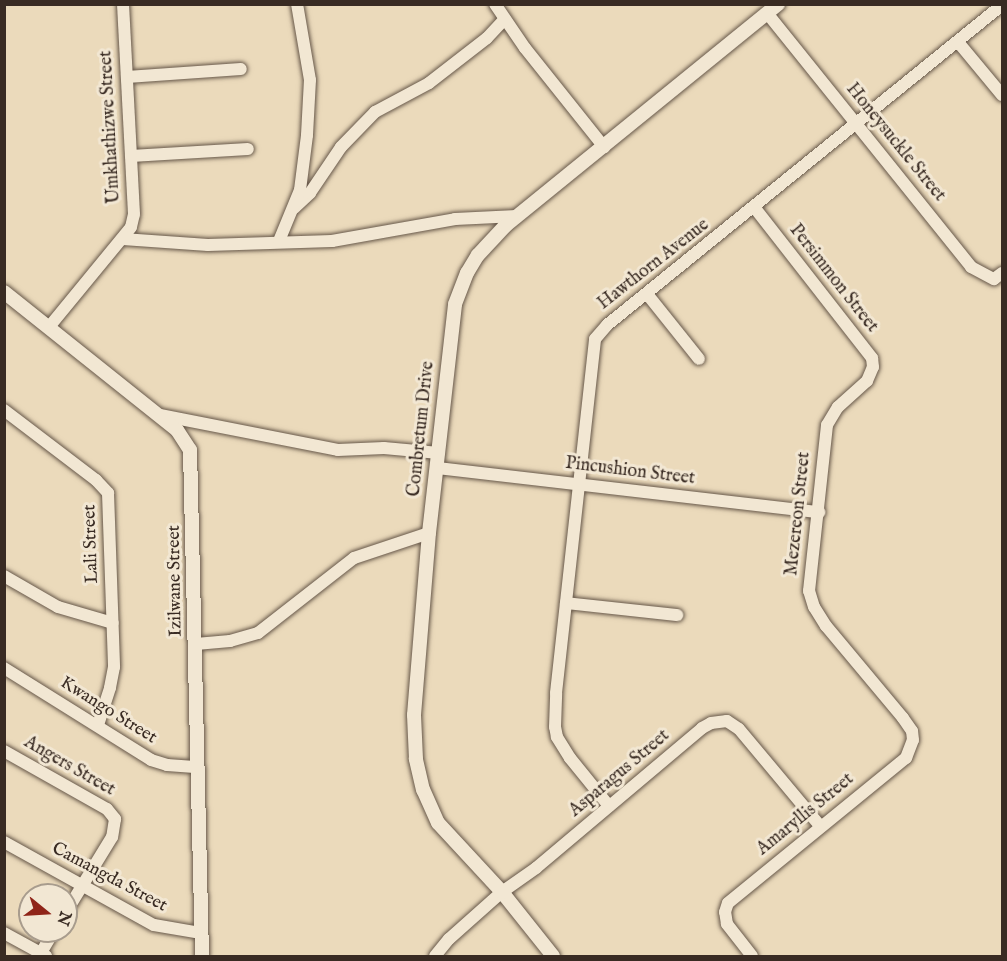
<!DOCTYPE html>
<html>
<head>
<meta charset="utf-8">
<style>
	body { margin:0 }
	#map { position:relative; width:1007px; height:961px; overflow:hidden; background:#ebdabb; font-family:"IM FELL English",serif }
	div>[style] { position:absolute }
	.roads { filter:drop-shadow(0 0 2px #665749) drop-shadow(0 0 2px #665749) }
	.minor>* { height:12px; margin:-6px; padding:0 6px; transform-origin:6px; border-radius:6px; background:#f2e7d3 }
	.tertiary>* { height:14px; margin:-7px; padding:0 7px; transform-origin:7px; border-radius:7px; background:#f2e7d3 }
	span { translate:-50% -50%; white-space:nowrap; text-align:center; line-height:1.15; -webkit-text-stroke:6px #f2e7d3; paint-order:stroke }
	.street-label { font-size:18px; color:#392b23 }
	.frame { position:absolute; inset:0; border:6px solid #392b23; pointer-events:none }
	.north { position:absolute; left:18px; top:883px; width:60px; height:60px; box-sizing:border-box; background:#f2e7d3; border:2px solid #a89c8d; border-radius:50%; rotate:108deg; font-size:16px; font-weight:700; line-height:24px; text-align:center; color:#392b23 }
	.north::after { content:''; display:block; margin:auto; width:21px; height:27px; background:#8f2418; clip-path:polygon(50% 0,100% 100%,50% 72%,0 100%) }
</style>
</head>
<body>
<div id="map">
	<div class="roads">
		<div class="minor">
			<div style="left:495px;top:4px;width:53px;rotate:55.7deg"></div>
			<div style="left:525px;top:48px;width:127px;rotate:51.4deg"></div>
			<div style="left:767px;top:13px;width:326px;rotate:51.2deg"></div>
			<div style="left:971px;top:267px;width:26px;rotate:28deg"></div>
			<div style="left:994px;top:279px;width:10px;rotate:-37deg"></div>
			<div style="left:958px;top:42px;width:69px;rotate:50.3deg"></div>
			<div style="left:127px;top:77px;width:114px;rotate:-4deg"></div>
			<div style="left:131px;top:156px;width:117px;rotate:-3.4deg"></div>
			<div style="left:294px;top:208px;width:22px;rotate:-43deg"></div>
			<div style="left:310px;top:193px;width:55px;rotate:-56deg"></div>
			<div style="left:341px;top:147px;width:49px;rotate:-45.8deg"></div>
			<div style="left:375px;top:112px;width:61px;rotate:-28.2deg"></div>
			<div style="left:429px;top:83px;width:73px;rotate:-37.8deg"></div>
			<div style="left:487px;top:38px;width:26px;rotate:-47deg"></div>
			<div style="left:123px;top:239px;width:85px;rotate:4deg"></div>
			<div style="left:208px;top:245px;width:124px;rotate:-1.8deg"></div>
			<div style="left:332px;top:241px;width:125px;rotate:-10.1deg"></div>
			<div style="left:455px;top:219px;width:62px;rotate:-2.8deg"></div>
			<div style="left:279px;top:241px;width:55px;rotate:-67.6deg"></div>
			<div style="left:300px;top:190px;width:55px;rotate:-82.7deg"></div>
			<div style="left:307px;top:135px;width:55px;rotate:-86.9deg"></div>
			<div style="left:310px;top:80px;width:77px;rotate:-99.7deg"></div>
			<div style="left:647px;top:294px;width:83px;rotate:51.3deg"></div>
			<div style="left:49px;top:327px;width:129px;rotate:-50.6deg"></div>
			<div style="left:131px;top:227px;width:13px;rotate:-77deg"></div>
			<div style="left:134px;top:214px;width:210px;rotate:-93deg"></div>
			<div style="left:4px;top:410px;width:116px;rotate:37.3deg"></div>
			<div style="left:96px;top:480px;width:18px;rotate:47deg"></div>
			<div style="left:108px;top:493px;width:174px;rotate:88deg"></div>
			<div style="left:114px;top:667px;width:21px;rotate:101deg"></div>
			<div style="left:110px;top:688px;width:39px;rotate:108deg"></div>
			<div style="left:160px;top:415px;width:181px;rotate:11.1deg"></div>
			<div style="left:338px;top:450px;width:46px;rotate:-2.5deg"></div>
			<div style="left:384px;top:448px;width:55px;rotate:5.2deg"></div>
			<div style="left:437px;top:468px;width:385px;rotate:6.6deg"></div>
			<div style="left:4px;top:576px;width:62px;rotate:29.9deg"></div>
			<div style="left:58px;top:607px;width:57px;rotate:16.2deg"></div>
			<div style="left:566px;top:603px;width:112px;rotate:6.2deg"></div>
			<div style="left:196px;top:644px;width:34px;rotate:-5deg"></div>
			<div style="left:230px;top:641px;width:29px;rotate:-16deg"></div>
			<div style="left:258px;top:633px;width:122px;rotate:-38deg"></div>
			<div style="left:354px;top:558px;width:79px;rotate:-18.4deg"></div>
			<div style="left:4px;top:668px;width:173px;rotate:32deg"></div>
			<div style="left:151px;top:760px;width:17px;rotate:17deg"></div>
			<div style="left:167px;top:765px;width:31px;rotate:4deg"></div>
			<div style="left:4px;top:751px;width:118px;rotate:29.4deg"></div>
			<div style="left:107px;top:809px;width:13px;rotate:51deg"></div>
			<div style="left:115px;top:819px;width:18px;rotate:99deg"></div>
			<div style="left:112px;top:837px;width:88px;rotate:121.5deg"></div>
			<div style="left:609px;top:806px;width:62px;rotate:-129.1deg"></div>
			<div style="left:570px;top:758px;width:25px;rotate:-122deg"></div>
			<div style="left:557px;top:737px;width:10px;rotate:-101deg"></div>
			<div style="left:555px;top:727px;width:34px;rotate:-88deg"></div>
			<div style="left:556px;top:693px;width:356px;rotate:-83.7deg"></div>
			<div style="left:595px;top:339px;width:18px;rotate:-49deg"></div>
			<div style="left:607px;top:325px;width:508px;rotate:-39.01deg"></div>
			<div style="left:4px;top:842px;width:171px;rotate:29deg"></div>
			<div style="left:154px;top:925px;width:48px;rotate:9.7deg"></div>
			<div style="left:4px;top:933px;width:48px;rotate:28.7deg"></div>
			<div style="left:39px;top:956px;width:29px;rotate:-59deg"></div>
			<div style="left:435px;top:956px;width:22px;rotate:-51deg"></div>
			<div style="left:449px;top:939px;width:71px;rotate:-41.6deg"></div>
			<div style="left:502px;top:892px;width:42px;rotate:-35.2deg"></div>
			<div style="left:536px;top:868px;width:217px;rotate:-40.1deg"></div>
			<div style="left:702px;top:728px;width:10px;rotate:-29deg"></div>
			<div style="left:711px;top:723px;width:16px;rotate:-7deg"></div>
			<div style="left:727px;top:721px;width:14px;rotate:34deg"></div>
			<div style="left:739px;top:729px;width:126px;rotate:50.1deg"></div>
			<div style="left:752px;top:956px;width:41px;rotate:-128deg"></div>
			<div style="left:727px;top:924px;width:12px;rotate:-99deg"></div>
			<div style="left:725px;top:912px;width:9px;rotate:-72deg"></div>
			<div style="left:728px;top:903px;width:230px;rotate:-39.2deg"></div>
			<div style="left:906px;top:758px;width:19px;rotate:-69deg"></div>
			<div style="left:913px;top:740px;width:9px;rotate:-96deg"></div>
			<div style="left:912px;top:731px;width:16px;rotate:-125deg"></div>
			<div style="left:903px;top:718px;width:120px;rotate:-129.9deg"></div>
			<div style="left:826px;top:626px;width:22px;rotate:-122deg"></div>
			<div style="left:814px;top:607px;width:17px;rotate:-107deg"></div>
			<div style="left:809px;top:591px;width:167px;rotate:-83.8deg"></div>
			<div style="left:827px;top:425px;width:21px;rotate:-59deg"></div>
			<div style="left:838px;top:407px;width:39px;rotate:-42deg"></div>
			<div style="left:867px;top:381px;width:15px;rotate:-67deg"></div>
			<div style="left:873px;top:367px;width:9px;rotate:-96deg"></div>
			<div style="left:872px;top:358px;width:190px;rotate:-128deg"></div>
		</div>
		<div class="tertiary">
			<div style="left:4px;top:292px;width:221px;rotate:38.6deg"></div>
			<div style="left:177px;top:430px;width:24px;rotate:57deg"></div>
			<div style="left:190px;top:450px;width:506px;rotate:88.64deg"></div>
			<div style="left:553px;top:956px;width:82px;rotate:-128.6deg"></div>
			<div style="left:502px;top:892px;width:94px;rotate:-132.8deg"></div>
			<div style="left:438px;top:823px;width:36px;rotate:-114deg"></div>
			<div style="left:423px;top:790px;width:32px;rotate:-103deg"></div>
			<div style="left:416px;top:759px;width:44px;rotate:-92.6deg"></div>
			<div style="left:414px;top:715px;width:183px;rotate:-85.3deg"></div>
			<div style="left:429px;top:533px;width:230px;rotate:-83.5deg"></div>
			<div style="left:455px;top:304px;width:33px;rotate:-69deg"></div>
			<div style="left:467px;top:273px;width:21px;rotate:-59deg"></div>
			<div style="left:478px;top:255px;width:40px;rotate:-47deg"></div>
			<div style="left:505px;top:226px;width:352px;rotate:-39.1deg"></div>
		</div>
	</div>
	<div class="street-label">
		<span style="left:111px;top:127px;rotate:-93deg">Umkhathizwe Street</span>
		<span style="left:895px;top:143px;rotate:51deg">Honeysuckle Street</span>
		<span style="left:654px;top:265px;rotate:-38deg">Hawthorn Avenue</span>
		<span style="left:833px;top:279px;rotate:52deg">Persimmon Street</span>
		<span style="left:422px;top:429px;rotate:-84deg">Combretum Drive</span>
		<span style="left:630px;top:472px;rotate:7deg">Pincushion Street</span>
		<span style="left:799px;top:514px;rotate:-84deg">Mezereon Street</span>
		<span style="left:92px;top:544px;rotate:-92deg">Lali Street</span>
		<span style="left:176px;top:581px;rotate:-91deg">Izilwane Street</span>
		<span style="left:108px;top:711px;rotate:32deg">Kwango Street</span>
		<span style="left:69px;top:767px;rotate:30deg">Angers Street</span>
		<span style="left:620px;top:774px;rotate:-40deg">Asparagus Street</span>
		<span style="left:806px;top:815px;rotate:-39deg">Amaryllis Street</span>
		<span style="left:109px;top:878px;rotate:28deg">Camangda Street</span>
	</div>
	<div class="frame"></div>
	<div class="north">N</div>
</div>
</body>
</html>
